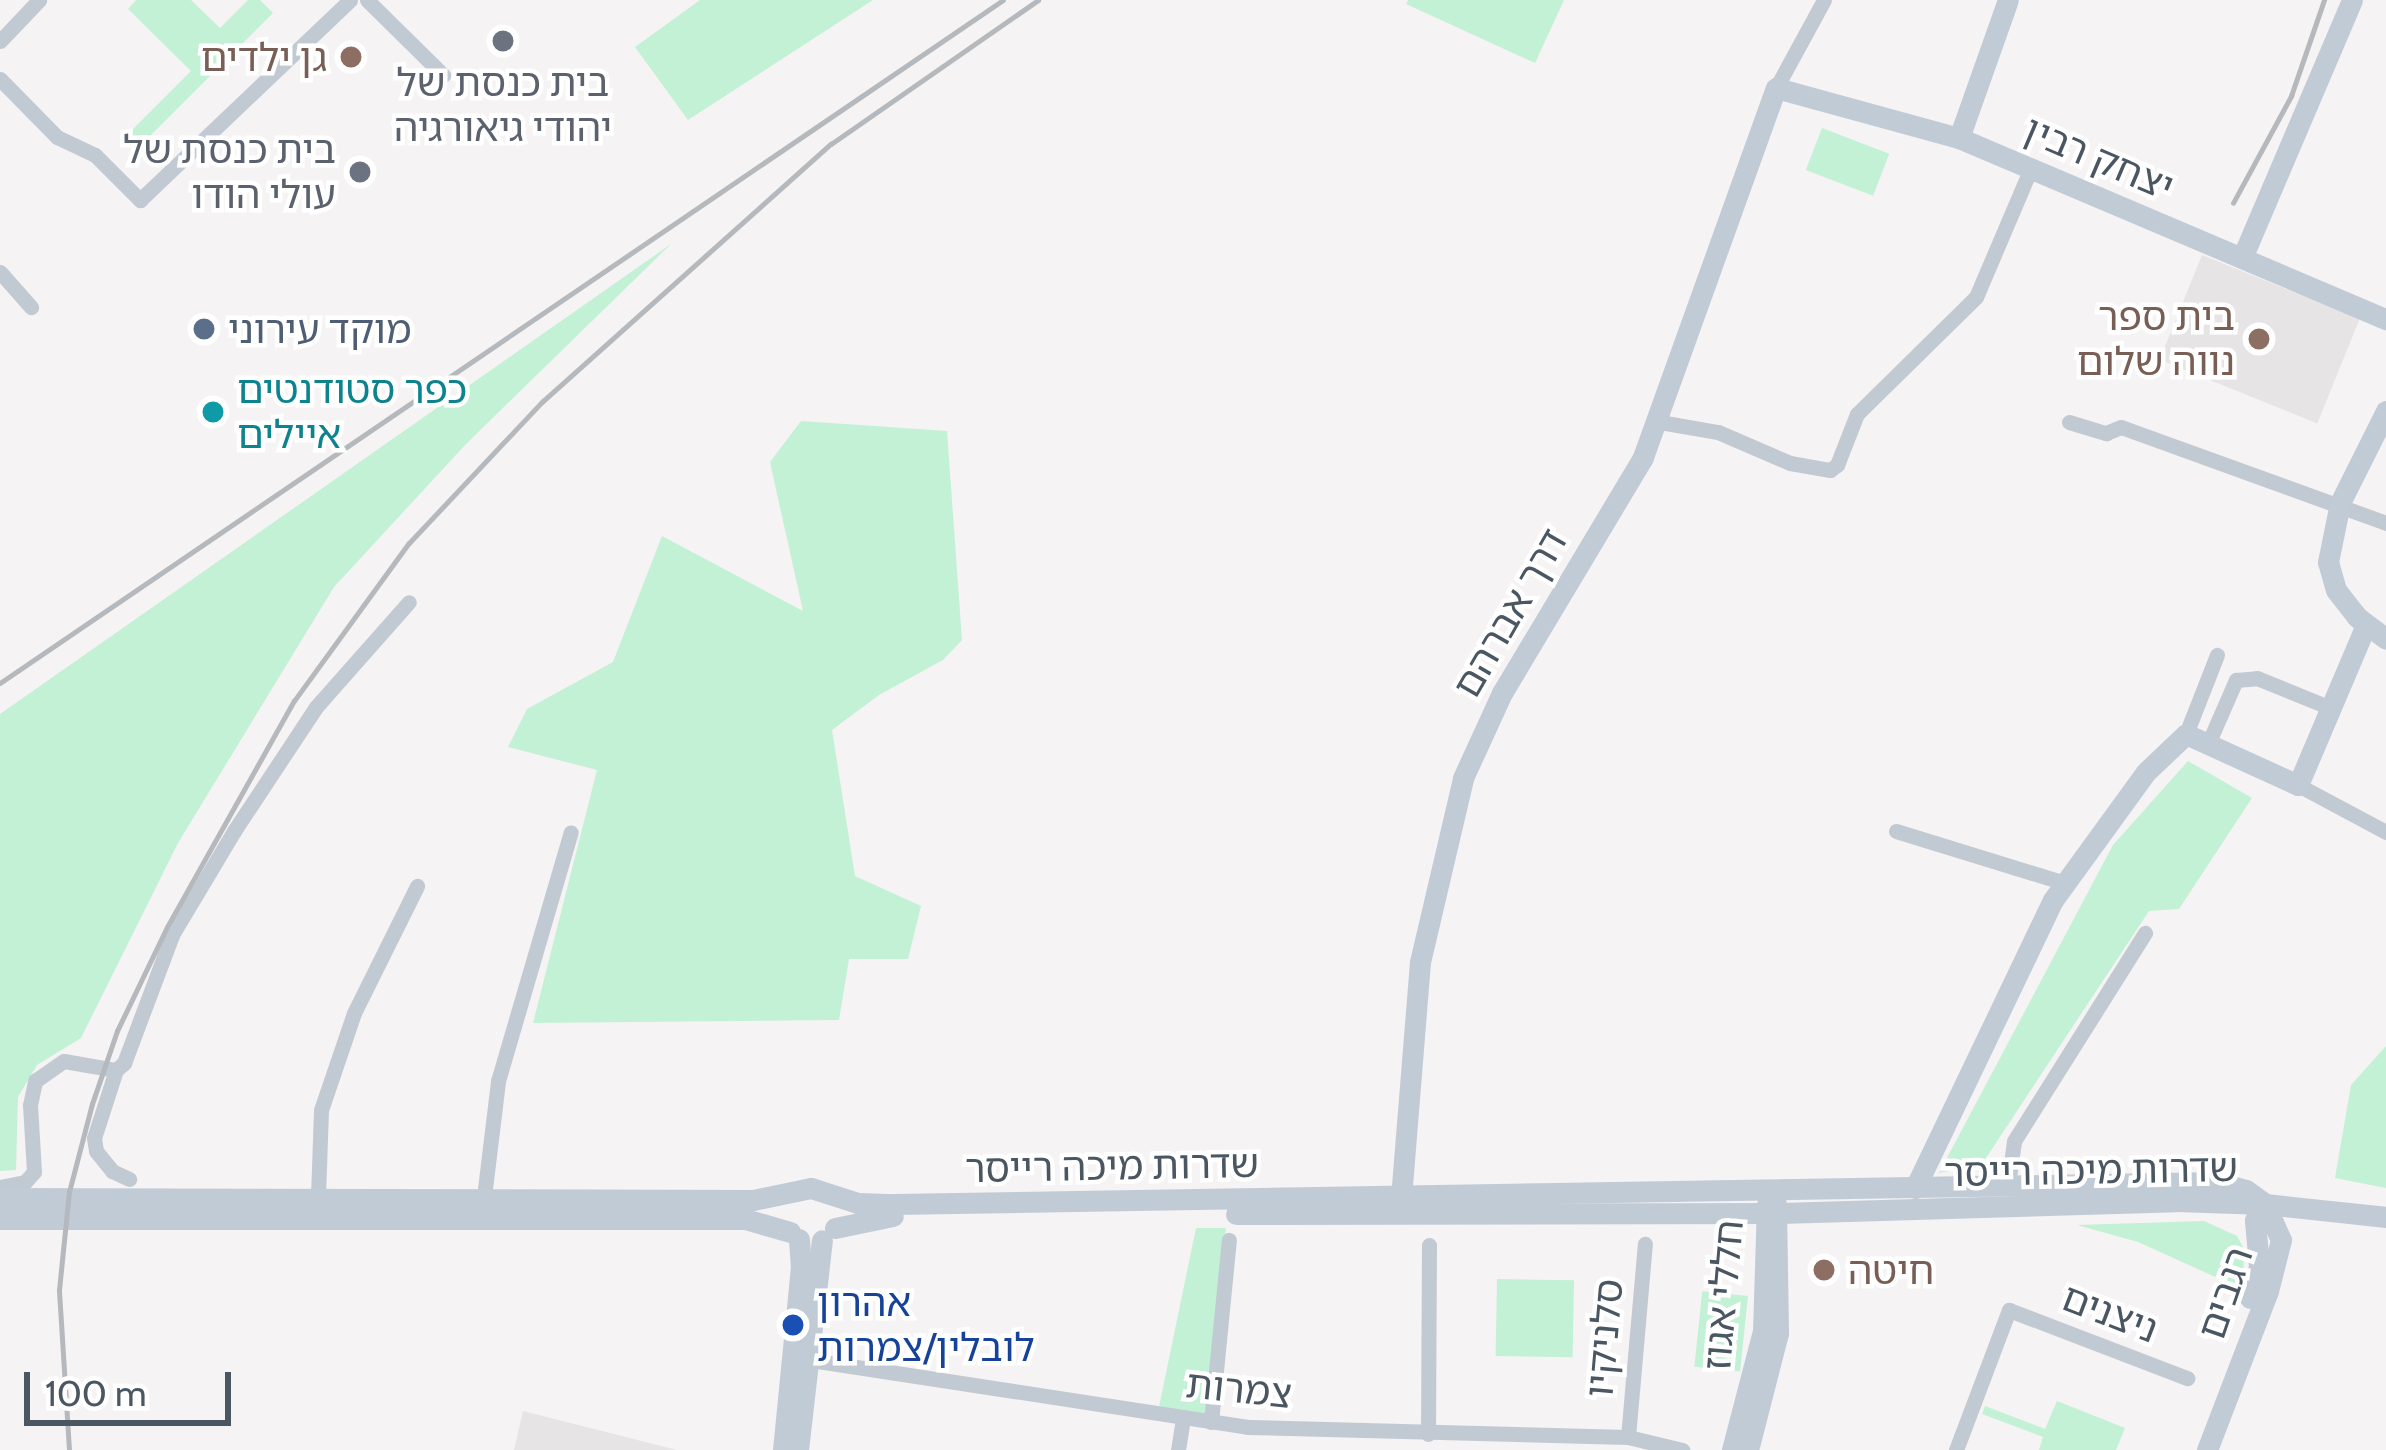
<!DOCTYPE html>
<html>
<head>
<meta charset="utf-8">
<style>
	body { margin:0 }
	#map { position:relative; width:2386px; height:1450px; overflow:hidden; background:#f5f3f3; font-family:Cabin,"Noto Sans Hebrew",sans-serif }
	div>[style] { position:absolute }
	.education>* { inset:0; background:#e6e4e5; transform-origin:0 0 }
	.green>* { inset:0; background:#c3f1d5; transform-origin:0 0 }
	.street>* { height:15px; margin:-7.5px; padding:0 7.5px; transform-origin:7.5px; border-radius:7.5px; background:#c1cad2 }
	.secondary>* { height:21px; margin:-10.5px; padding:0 10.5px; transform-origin:10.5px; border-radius:10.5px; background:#c1cbd6 }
	.rail>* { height:4.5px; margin:-2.25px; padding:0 2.25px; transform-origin:2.25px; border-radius:2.25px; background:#b5b8bd }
	.dots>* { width:33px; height:33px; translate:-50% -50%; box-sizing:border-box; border:6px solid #fff; border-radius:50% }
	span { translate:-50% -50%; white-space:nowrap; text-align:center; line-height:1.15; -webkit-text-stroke:9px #fff; paint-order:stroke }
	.education-label { font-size:39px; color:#785e54 }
	.right { translate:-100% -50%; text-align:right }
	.left { translate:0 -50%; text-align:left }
	.worship-label { font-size:39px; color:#5b616d }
	.street-label { font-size:39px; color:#4a5661 }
	.service-label { font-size:39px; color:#4e5e75 }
	.culture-label { font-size:39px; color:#0d838f }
	.transit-label { font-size:39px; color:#164399 }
	.scale { position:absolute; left:24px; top:1372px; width:207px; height:54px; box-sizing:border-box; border:6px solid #4a5661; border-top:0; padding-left:15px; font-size:36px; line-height:42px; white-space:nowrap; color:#4a5661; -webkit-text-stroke:9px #fff; paint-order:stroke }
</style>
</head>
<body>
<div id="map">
	<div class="education">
		<div style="left:2202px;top:255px;width:170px;height:113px;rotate:22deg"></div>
		<div style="clip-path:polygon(523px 1411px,677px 1450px,514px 1450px)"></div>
	</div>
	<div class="green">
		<div style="clip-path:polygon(136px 0,191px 0,220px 28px,248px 0,260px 0,273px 13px,139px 147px,127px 135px,191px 71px,128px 9px)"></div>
		<div style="clip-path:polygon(700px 0,873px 0,688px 120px,635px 47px)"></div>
		<div style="clip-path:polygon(1408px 0,1564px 0,1535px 63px,1406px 4px)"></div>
		<div style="left:1822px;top:128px;width:72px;height:45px;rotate:21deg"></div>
		<div style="clip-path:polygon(671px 244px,466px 444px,334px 587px,178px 843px,81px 1038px,37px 1065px,18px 1097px,16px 1170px,0 1171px,0 714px)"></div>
		<div style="clip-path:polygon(801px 421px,947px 431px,962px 640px,943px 660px,879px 695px,832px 730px,855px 876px,921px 906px,908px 959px,849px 959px,839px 1020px,533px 1023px,597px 770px,508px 747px,527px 709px,613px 662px,662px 536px,803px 611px,770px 462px)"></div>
		<div style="clip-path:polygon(2188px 761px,2252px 798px,2179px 909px,2149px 911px,1982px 1164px,1939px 1173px,2113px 845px)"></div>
		<div style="clip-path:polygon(2386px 1046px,2386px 1188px,2335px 1178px,2351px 1085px)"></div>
		<div style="clip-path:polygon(2204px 1221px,2237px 1236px,2243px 1247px,2244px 1273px,2233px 1285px,2138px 1242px,2077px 1225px)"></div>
		<div style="clip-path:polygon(1196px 1228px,1226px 1228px,1206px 1415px,1159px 1407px)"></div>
		<div style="left:1497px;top:1279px;width:77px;height:77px;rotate:1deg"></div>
		<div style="left:1748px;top:1296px;width:76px;height:46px;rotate:96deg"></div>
		<div style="clip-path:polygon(2057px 1401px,2125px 1428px,2116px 1450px,2039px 1450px,2043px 1437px,1982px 1414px,1985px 1406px,2045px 1429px)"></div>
	</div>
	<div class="street">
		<div style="left:367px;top:0;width:107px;rotate:44.6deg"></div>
		<div style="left:0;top:41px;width:57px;rotate:-46.4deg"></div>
		<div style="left:0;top:79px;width:81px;rotate:45.5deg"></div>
		<div style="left:57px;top:137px;width:42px;rotate:25.3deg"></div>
		<div style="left:95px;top:155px;width:64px;rotate:45deg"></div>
		<div style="left:140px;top:200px;width:290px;rotate:-43.6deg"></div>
		<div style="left:1776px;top:88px;width:100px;rotate:-61.4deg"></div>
		<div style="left:0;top:272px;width:47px;rotate:48.5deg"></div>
		<div style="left:1654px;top:421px;width:65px;rotate:9.8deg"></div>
		<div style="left:1718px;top:432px;width:78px;rotate:23.3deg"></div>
		<div style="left:1790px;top:463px;width:41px;rotate:9.9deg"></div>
		<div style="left:1830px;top:470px;width:9px;rotate:-36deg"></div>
		<div style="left:1837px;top:465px;width:55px;rotate:-68.6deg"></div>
		<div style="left:1857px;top:414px;width:167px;rotate:-44.5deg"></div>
		<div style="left:1976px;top:297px;width:140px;rotate:-66.9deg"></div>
		<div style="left:2069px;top:422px;width:39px;rotate:17deg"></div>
		<div style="left:2106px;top:433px;width:16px;rotate:-22deg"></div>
		<div style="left:2121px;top:427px;width:282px;rotate:19.9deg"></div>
		<div style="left:2186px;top:734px;width:85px;rotate:-68.6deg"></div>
		<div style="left:2208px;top:744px;width:70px;rotate:-66.4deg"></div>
		<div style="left:2236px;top:680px;width:21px;rotate:-5deg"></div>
		<div style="left:2257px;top:678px;width:80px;rotate:22.1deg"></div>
		<div style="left:2298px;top:785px;width:100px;rotate:28.1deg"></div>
		<div style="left:1896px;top:831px;width:177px;rotate:17.1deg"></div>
		<div style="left:116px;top:1070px;width:71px;rotate:107.9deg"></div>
		<div style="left:94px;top:1138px;width:13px;rotate:81deg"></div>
		<div style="left:96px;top:1151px;width:26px;rotate:51deg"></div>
		<div style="left:112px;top:1171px;width:19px;rotate:25deg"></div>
		<div style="left:2008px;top:1185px;width:44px;rotate:-82.2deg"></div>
		<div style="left:2014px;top:1141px;width:246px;rotate:-57.8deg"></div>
		<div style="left:0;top:1187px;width:25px;rotate:-11deg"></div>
		<div style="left:25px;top:1182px;width:13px;rotate:-48deg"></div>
		<div style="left:34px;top:1172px;width:67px;rotate:-93.4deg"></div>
		<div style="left:30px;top:1105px;width:25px;rotate:-78deg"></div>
		<div style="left:35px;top:1081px;width:35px;rotate:-35deg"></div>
		<div style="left:64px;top:1061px;width:53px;rotate:9.8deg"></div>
		<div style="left:116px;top:1070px;width:11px;rotate:-41deg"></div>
		<div style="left:124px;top:1063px;width:137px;rotate:-69.4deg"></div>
		<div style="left:172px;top:935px;width:121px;rotate:-59.2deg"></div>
		<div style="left:234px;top:831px;width:149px;rotate:-56.5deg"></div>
		<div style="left:316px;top:707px;width:140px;rotate:-48.5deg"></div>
		<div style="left:318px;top:1196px;width:86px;rotate:-88deg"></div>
		<div style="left:321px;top:1110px;width:102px;rotate:-71.2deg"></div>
		<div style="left:354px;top:1013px;width:142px;rotate:-63.6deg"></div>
		<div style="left:484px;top:1197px;width:117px;rotate:-83.1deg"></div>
		<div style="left:498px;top:1081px;width:259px;rotate:-73.7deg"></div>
		<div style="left:798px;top:1358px;width:455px;rotate:8.7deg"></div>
		<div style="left:1248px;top:1427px;width:380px;rotate:1.5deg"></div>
		<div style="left:1628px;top:1437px;width:56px;rotate:13.5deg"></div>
		<div style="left:1211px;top:1422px;width:183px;rotate:-84.4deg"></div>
		<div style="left:1428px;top:1434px;width:189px;rotate:-89.7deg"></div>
		<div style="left:1628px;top:1437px;width:194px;rotate:-85deg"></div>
		<div style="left:1178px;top:1450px;width:33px;rotate:-81deg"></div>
		<div style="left:1956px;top:1450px;width:150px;rotate:-69.3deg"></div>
		<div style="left:2009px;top:1310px;width:191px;rotate:20.9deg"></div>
	</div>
	<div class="secondary">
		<div style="left:1959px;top:138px;width:146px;rotate:-70.5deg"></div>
		<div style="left:2242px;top:258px;width:280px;rotate:-66.9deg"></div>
		<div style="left:2386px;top:411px;width:103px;rotate:116.6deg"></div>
		<div style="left:2340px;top:503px;width:60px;rotate:101.5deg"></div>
		<div style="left:2328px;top:562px;width:29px;rotate:74deg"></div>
		<div style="left:2336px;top:590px;width:34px;rotate:52deg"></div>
		<div style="left:2357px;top:617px;width:36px;rotate:37deg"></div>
		<div style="left:1915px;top:1188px;width:319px;rotate:-64.4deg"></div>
		<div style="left:2053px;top:900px;width:158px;rotate:-54deg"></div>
		<div style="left:2146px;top:772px;width:55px;rotate:-43.5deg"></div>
		<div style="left:2186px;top:734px;width:123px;rotate:24.5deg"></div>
		<div style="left:2298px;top:785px;width:174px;rotate:-67deg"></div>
		<div style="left:0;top:1198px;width:753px;rotate:0.15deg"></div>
		<div style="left:753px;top:1200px;width:59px;rotate:-11.7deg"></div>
		<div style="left:811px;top:1188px;width:49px;rotate:17.7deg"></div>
		<div style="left:858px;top:1203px;width:36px;rotate:2deg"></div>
		<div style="left:894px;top:1204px;width:1324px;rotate:-0.95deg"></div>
		<div style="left:2218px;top:1182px;width:29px;rotate:16deg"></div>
		<div style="left:2246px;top:1190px;width:24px;rotate:36deg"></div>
		<div style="left:2265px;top:1204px;width:39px;rotate:66deg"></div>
		<div style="left:2281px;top:1240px;width:53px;rotate:104.3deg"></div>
		<div style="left:2268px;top:1291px;width:170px;rotate:111deg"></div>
		<div style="left:1401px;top:1198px;width:237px;rotate:-85.4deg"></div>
		<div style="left:1420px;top:962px;width:189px;rotate:-76.8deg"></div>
		<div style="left:1463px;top:778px;width:94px;rotate:-65.4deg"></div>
		<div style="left:1502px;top:693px;width:275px;rotate:-59.1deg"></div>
		<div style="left:1643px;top:457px;width:392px;rotate:-70.2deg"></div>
		<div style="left:1776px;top:88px;width:190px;rotate:15.3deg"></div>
		<div style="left:1959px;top:138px;width:464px;rotate:23deg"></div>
		<div style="left:1236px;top:1214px;width:544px;rotate:-0.11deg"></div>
		<div style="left:1780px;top:1213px;width:396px;rotate:-1.7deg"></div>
		<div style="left:2176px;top:1201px;width:89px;rotate:1.9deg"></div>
		<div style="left:2265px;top:1204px;width:122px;rotate:6.1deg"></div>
		<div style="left:0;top:1219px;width:745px"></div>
		<div style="left:745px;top:1219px;width:47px;rotate:16.1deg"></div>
		<div style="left:835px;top:1228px;width:59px;rotate:-11.7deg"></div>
		<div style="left:2250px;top:1298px;width:33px;rotate:-74deg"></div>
		<div style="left:2259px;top:1266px;width:46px;rotate:-95deg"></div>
		<div style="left:2255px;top:1220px;width:19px;rotate:-58deg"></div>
		<div style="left:783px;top:1450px;width:183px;rotate:-84.4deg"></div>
		<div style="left:801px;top:1268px;width:29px;rotate:-94deg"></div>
		<div style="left:798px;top:1450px;width:211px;rotate:-83.5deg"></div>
		<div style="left:1732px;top:1450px;width:123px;rotate:-75.4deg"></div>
		<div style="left:1763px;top:1331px;width:127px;rotate:-88.2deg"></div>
		<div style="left:1748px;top:1450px;width:121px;rotate:-75.6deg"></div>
		<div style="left:1778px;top:1333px;width:130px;rotate:-90.9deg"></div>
	</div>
	<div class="rail">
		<div style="left:2233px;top:203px;width:122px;rotate:-61.5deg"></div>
		<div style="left:2291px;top:96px;width:102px;rotate:-71deg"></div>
		<div style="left:0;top:683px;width:1213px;rotate:-34.25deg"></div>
		<div style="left:69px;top:1450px;width:160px;rotate:-93.6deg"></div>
		<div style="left:59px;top:1290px;width:99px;rotate:-84.2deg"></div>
		<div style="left:69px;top:1192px;width:91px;rotate:-75.4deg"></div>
		<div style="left:92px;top:1104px;width:77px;rotate:-71.1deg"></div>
		<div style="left:117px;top:1031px;width:115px;rotate:-64.3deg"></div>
		<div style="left:167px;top:927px;width:259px;rotate:-60.7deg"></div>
		<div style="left:294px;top:701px;width:195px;rotate:-54deg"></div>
		<div style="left:409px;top:543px;width:194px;rotate:-46.7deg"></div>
		<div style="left:542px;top:402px;width:387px;rotate:-41.8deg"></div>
		<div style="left:831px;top:144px;width:252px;rotate:-34.8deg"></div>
	</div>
	<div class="dots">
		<div style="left:503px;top:41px;background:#6b7280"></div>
		<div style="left:351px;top:57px;background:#8d6e63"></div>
		<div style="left:360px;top:172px;background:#6b7280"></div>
		<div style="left:204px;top:329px;background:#5c6f8a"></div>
		<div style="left:2259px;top:339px;background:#8d6e63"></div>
		<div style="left:213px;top:412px;background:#0f9aa8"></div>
		<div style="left:1824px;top:1270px;background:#8d6e63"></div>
		<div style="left:793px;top:1325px;background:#1a4fb4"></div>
	</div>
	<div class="education-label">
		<span class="right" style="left:327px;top:57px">גן ילדים</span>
		<span class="right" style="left:2235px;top:339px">בית ספר<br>נווה שלום</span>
		<span class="left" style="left:1848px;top:1270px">חיטה</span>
	</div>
	<div class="worship-label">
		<span style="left:503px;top:105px">בית כנסת של<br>יהודי גיאורגיה</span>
		<span class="right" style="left:336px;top:172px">בית כנסת של<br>עולי הודו</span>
	</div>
	<div class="street-label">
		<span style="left:2099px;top:158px;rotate:23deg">יצחק רבין</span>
		<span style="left:1510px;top:613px;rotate:-60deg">דרך אברהם</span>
		<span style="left:1112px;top:1166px;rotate:-1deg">שדרות מיכה רייסר</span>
		<span style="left:2091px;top:1170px;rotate:-1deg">שדרות מיכה רייסר</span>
		<span style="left:2225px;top:1293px;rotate:-71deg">רגבים</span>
		<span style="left:1723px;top:1295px;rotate:-85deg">חללי אגוז</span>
		<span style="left:2110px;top:1313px;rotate:21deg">ניצנים</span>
		<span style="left:1604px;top:1338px;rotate:-85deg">סלניקיו</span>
		<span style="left:1239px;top:1389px;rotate:6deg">צמרות</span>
	</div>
	<div class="service-label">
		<span class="left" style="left:228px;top:329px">מוקד עירוני</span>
	</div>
	<div class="culture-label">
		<span class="left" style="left:237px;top:412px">כפר סטודנטים<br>איילים</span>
	</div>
	<div class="transit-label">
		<span class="left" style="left:817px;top:1325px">אהרון<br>לובלין/צמרות</span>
	</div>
	<div class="scale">100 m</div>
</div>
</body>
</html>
